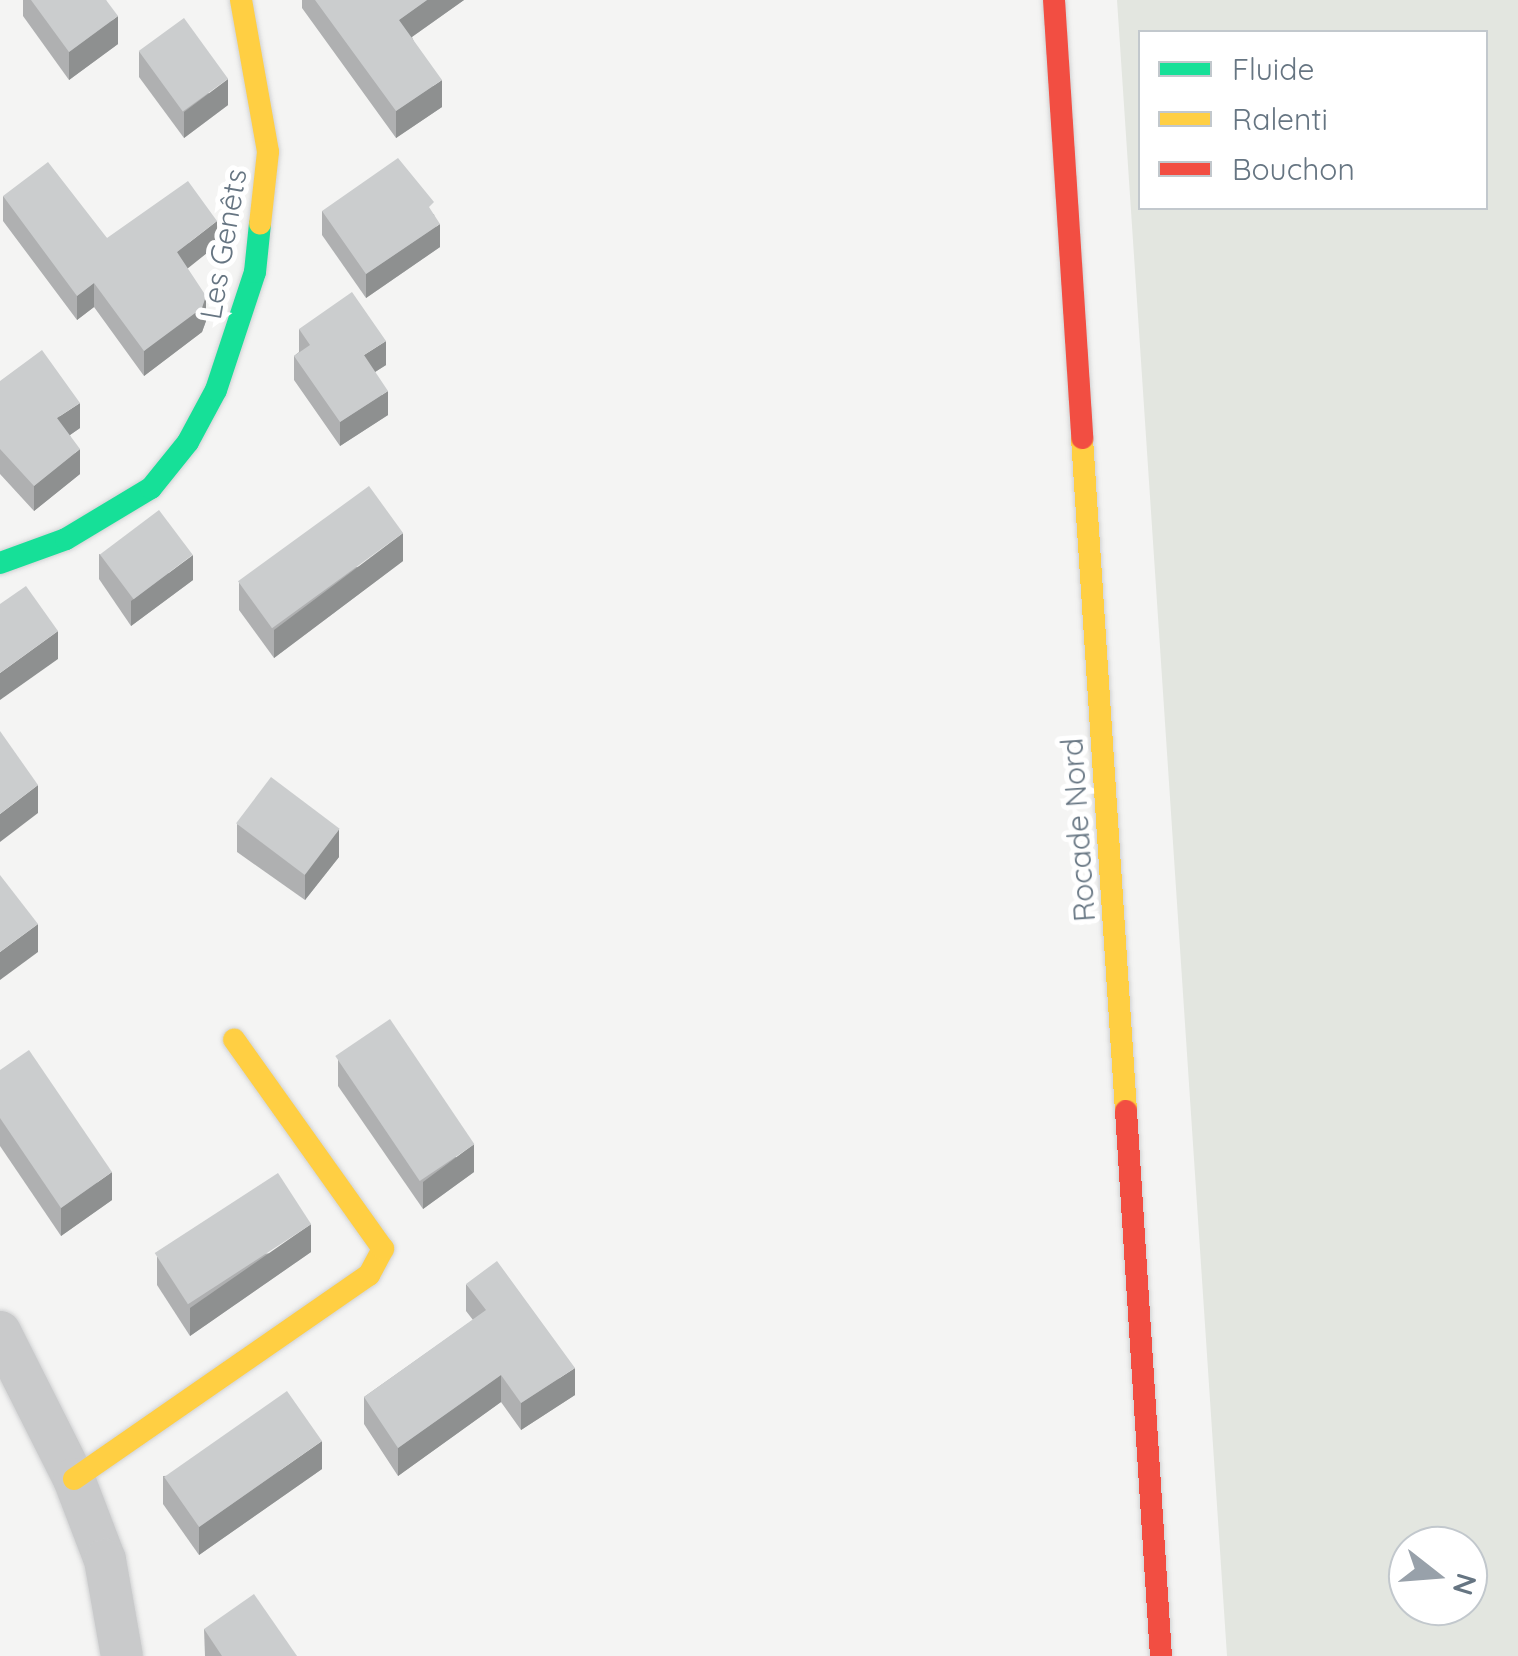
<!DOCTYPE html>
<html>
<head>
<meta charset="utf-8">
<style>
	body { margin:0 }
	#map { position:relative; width:1518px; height:1656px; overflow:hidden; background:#f4f4f3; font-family:Quicksand,sans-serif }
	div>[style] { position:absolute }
	.green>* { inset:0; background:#e3e6e0 }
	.roads { filter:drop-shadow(0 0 2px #d1d2d3) drop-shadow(0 0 2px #d1d2d3) }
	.street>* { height:42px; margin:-21px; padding:0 21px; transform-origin:21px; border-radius:21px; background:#c9cacb }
	.fast>* { height:22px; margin:-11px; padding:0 11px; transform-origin:11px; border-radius:11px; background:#16e098 }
	.slow>* { height:22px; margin:-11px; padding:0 11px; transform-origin:11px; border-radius:11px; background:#ffcf43 }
	.jam>* { height:22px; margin:-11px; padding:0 11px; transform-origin:11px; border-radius:11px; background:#f24e42 }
	.wall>* { inset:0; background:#afb0b1 }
	.shaded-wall>* { inset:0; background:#8e9090 }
	.building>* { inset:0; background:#cbcdce; transform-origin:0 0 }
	span { translate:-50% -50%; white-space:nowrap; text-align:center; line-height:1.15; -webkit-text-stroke:10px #fff; paint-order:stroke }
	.street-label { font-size:30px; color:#667582 }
	.legend { position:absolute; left:1138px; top:30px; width:350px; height:180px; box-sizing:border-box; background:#fff; border:2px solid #c2c8cd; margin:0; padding:12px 18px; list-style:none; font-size:30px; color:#667582 }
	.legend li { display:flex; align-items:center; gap:20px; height:50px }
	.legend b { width:50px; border:2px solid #c2c8cd }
	.north { position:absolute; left:1388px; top:1526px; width:100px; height:100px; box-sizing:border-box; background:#fff; border:2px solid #c2c8cd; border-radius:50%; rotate:107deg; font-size:28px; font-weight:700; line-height:40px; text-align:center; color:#667582 }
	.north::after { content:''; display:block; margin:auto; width:35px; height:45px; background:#98a1aa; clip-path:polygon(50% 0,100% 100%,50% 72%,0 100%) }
</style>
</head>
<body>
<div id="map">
	<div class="green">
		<div style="clip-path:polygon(evenodd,1117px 0,1518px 0,1518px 1656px,1227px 1656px,1117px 0,1140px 32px,1486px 32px,1486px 208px,1140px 208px,1140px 32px,1117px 0,1408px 1546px,1468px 1546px,1468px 1606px,1408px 1606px,1408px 1546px)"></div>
	</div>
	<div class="roads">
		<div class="street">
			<div style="left:0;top:1332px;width:165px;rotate:63.3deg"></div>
			<div style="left:74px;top:1479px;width:87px;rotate:69.1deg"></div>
			<div style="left:105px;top:1560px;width:97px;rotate:80deg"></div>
		</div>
		<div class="fast">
			<div style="left:0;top:563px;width:70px;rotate:-20deg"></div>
			<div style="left:66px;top:539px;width:99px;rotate:-31deg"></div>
			<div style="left:151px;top:488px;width:59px;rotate:-51.2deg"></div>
			<div style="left:188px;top:442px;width:59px;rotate:-61.7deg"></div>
			<div style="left:216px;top:390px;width:124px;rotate:-71.7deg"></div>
			<div style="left:255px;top:272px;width:48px;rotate:-84.1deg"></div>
		</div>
		<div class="slow">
			<div style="left:241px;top:0;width:154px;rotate:79.9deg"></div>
			<div style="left:268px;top:152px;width:72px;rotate:96.3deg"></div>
			<div style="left:1082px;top:438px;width:674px;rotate:86.26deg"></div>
			<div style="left:74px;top:1479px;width:359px;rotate:-34.7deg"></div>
			<div style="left:369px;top:1275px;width:30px;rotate:-62deg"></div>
			<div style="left:383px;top:1249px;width:257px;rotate:-125.4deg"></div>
		</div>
		<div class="jam">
			<div style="left:1054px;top:0;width:439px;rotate:86.3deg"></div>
			<div style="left:1126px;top:1111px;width:546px;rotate:86.33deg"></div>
		</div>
	</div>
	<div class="wall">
		<div style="clip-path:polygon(23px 0,106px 0,118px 44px,69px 80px,23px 16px)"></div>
		<div style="clip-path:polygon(302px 0,464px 0,412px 37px,442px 107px,396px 138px,302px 8px)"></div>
		<div style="clip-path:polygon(139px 51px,228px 105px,184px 138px,139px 77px)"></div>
		<div style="clip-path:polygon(3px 196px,107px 238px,217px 245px,187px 268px,206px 321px,202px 332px,144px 376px,94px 307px,77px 320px,3px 221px)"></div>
		<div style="clip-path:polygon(322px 211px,434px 214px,440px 247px,366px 298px,322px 235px)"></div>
		<div style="clip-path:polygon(299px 329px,386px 365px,375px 372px,388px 415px,340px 446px,294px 380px,294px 356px,299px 352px)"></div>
		<div style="clip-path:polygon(0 381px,80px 428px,70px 435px,80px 474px,34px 511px,0 474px)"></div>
		<div style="clip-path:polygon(99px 554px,193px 580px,131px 626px,99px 579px)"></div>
		<div style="clip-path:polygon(403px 561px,274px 658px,239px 610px,239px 582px)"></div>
		<div style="clip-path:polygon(237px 824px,339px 857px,305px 900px,237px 852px)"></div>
		<div style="clip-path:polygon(338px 1059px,474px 1172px,423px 1209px,338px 1086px)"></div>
		<div style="clip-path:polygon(0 1070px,112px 1200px,61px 1236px,0 1146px)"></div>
		<div style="clip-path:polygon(311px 1252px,190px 1336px,157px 1285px,157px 1257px)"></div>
		<div style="clip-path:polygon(466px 1284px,575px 1395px,521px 1430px,501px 1402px,398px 1476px,364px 1424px,364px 1397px,473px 1320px,466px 1311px)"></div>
		<div style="clip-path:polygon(322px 1469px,199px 1555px,163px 1504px,163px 1476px)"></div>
		<div style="clip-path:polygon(204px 1629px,297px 1656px,205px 1656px)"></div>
	</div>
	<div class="shaded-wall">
		<div style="clip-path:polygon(427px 0,464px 0,399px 46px,399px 20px)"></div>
		<div style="clip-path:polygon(118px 16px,118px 44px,69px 80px,69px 52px)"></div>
		<div style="clip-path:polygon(228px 79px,228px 105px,184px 138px,184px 112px)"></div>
		<div style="clip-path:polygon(442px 80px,442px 107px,396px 138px,396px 111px)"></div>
		<div style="clip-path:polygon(217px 221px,217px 245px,177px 277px,177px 252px)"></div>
		<div style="clip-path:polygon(440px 224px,440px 247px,366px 298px,366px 274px)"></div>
		<div style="clip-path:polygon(94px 283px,94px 307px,77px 320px,77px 296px)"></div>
		<div style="clip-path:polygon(206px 296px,206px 321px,202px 332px,144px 376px,144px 351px)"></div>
		<div style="clip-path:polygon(386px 341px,386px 365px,364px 379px,364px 355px)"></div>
		<div style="clip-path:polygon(388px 391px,388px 415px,340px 446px,340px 422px)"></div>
		<div style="clip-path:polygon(80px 403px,80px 428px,57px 444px,57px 418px)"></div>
		<div style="clip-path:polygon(80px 449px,80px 474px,34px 511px,34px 486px)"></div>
		<div style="clip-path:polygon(403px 533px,403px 561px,274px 658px,274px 630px)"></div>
		<div style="clip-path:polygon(193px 555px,193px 580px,131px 626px,131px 601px)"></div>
		<div style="clip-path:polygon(58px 631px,58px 659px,0 700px,0 673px)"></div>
		<div style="clip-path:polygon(38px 785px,38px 813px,0 842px,0 814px)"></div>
		<div style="clip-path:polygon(339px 829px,339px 857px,305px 900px,305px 872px)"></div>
		<div style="clip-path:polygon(38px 924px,38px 952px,0 980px,0 952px)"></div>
		<div style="clip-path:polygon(474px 1144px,474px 1172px,423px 1209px,423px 1182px)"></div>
		<div style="clip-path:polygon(112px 1172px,112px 1200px,61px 1236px,61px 1208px)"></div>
		<div style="clip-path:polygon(311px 1224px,311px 1252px,190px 1336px,190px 1308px)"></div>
		<div style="clip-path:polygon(575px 1368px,575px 1395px,521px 1430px,521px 1403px)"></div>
		<div style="clip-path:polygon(501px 1375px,501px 1402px,398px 1476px,398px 1448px)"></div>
		<div style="clip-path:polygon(322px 1441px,322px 1469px,199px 1555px,199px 1527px)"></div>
	</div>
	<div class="building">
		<div style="clip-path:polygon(31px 0,106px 0,118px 16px,69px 52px)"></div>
		<div style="clip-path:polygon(315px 0,427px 0,399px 20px,442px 80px,396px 111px)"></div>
		<div style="left:184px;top:18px;width:75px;height:56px;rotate:54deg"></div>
		<div style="clip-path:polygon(398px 158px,434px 202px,429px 207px,440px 224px,366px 274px,322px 211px)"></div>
		<div style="clip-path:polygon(48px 162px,107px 238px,188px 181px,217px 221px,177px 252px,206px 296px,202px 308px,144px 351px,94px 283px,77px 296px,3px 196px)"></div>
		<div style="clip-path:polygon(352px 292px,386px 341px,364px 355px,388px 391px,340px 422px,294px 356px,310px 345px,299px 329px)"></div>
		<div style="clip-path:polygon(42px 350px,80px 403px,57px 418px,80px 449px,34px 486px,0 449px,0 381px)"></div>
		<div style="left:369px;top:486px;width:58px;height:162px;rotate:54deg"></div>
		<div style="left:159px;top:510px;width:56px;height:74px;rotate:53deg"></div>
		<div style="clip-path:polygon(26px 586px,58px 631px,0 673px,0 604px)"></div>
		<div style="clip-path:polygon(0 731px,38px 785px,0 814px)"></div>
		<div style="left:271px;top:777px;width:86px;height:58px;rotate:37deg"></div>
		<div style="clip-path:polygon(0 875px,38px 924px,0 952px)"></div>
		<div style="left:390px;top:1019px;width:151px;height:66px;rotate:56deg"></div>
		<div style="clip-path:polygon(29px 1050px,112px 1172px,61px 1208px,0 1118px,0 1070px)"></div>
		<div style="left:278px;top:1173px;width:61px;height:147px;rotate:57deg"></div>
		<div style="clip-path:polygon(497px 1261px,575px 1368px,521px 1403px,501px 1375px,398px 1448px,364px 1397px,486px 1310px,466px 1284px)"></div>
		<div style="left:287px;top:1391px;width:61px;height:150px;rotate:55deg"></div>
		<div style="clip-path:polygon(254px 1594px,297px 1656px,222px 1656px,204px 1629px)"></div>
	</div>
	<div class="street-label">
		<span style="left:223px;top:244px;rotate:-80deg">Les Genêts</span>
		<span style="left:1078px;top:830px;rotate:-94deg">Rocade Nord</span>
	</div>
	<ul class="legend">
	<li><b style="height:12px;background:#16e098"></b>Fluide</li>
	<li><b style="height:12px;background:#ffcf43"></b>Ralenti</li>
	<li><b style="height:12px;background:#f24e42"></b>Bouchon</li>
	</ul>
	<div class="north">N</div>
</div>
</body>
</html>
